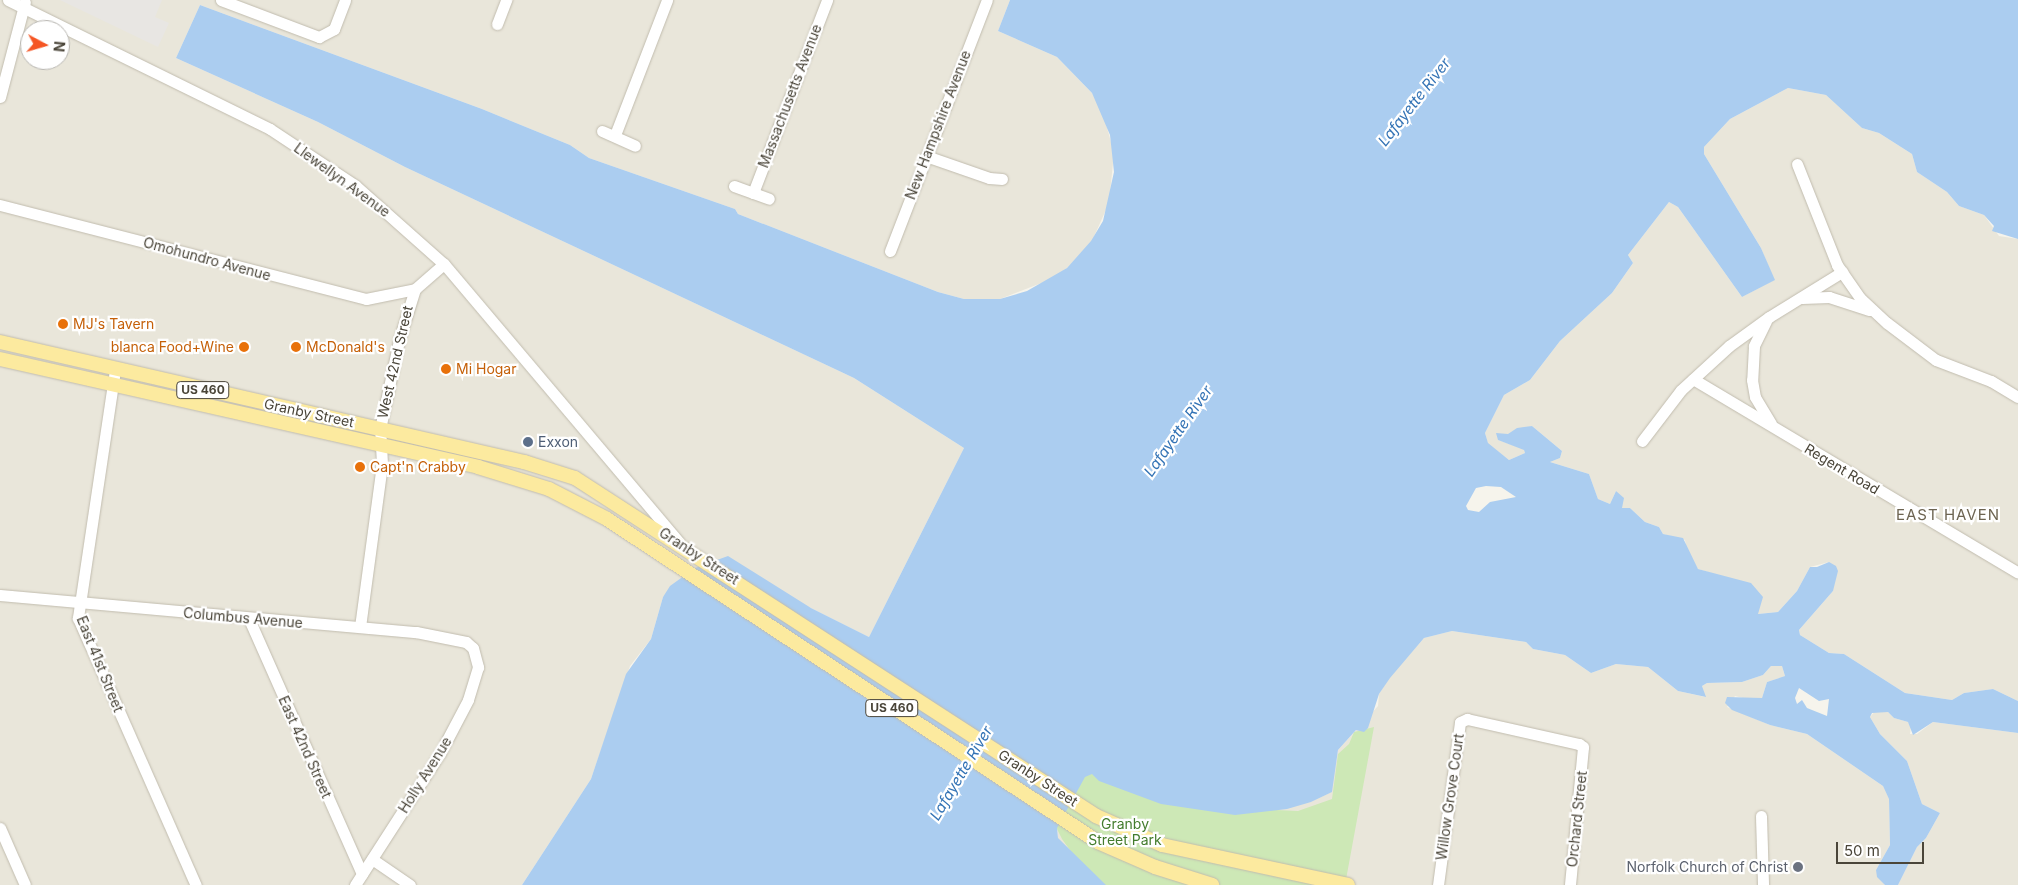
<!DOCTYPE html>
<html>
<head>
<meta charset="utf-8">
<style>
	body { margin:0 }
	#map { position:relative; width:2018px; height:885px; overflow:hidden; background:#f6f4ec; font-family:Inter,sans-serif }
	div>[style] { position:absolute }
	.residential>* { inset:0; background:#e9e6da }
	.green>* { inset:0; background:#cde8b6 }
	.parking>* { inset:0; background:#e8e6e3 }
	.water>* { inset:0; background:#abcdf0 }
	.roads { filter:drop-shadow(0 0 1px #c1bcae) drop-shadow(0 0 1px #c1bcae) }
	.minor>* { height:11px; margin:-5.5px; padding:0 5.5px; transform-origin:5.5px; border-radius:5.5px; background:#fff }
	.major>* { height:14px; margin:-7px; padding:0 7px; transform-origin:7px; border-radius:7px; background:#fcea9f }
	.dots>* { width:14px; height:14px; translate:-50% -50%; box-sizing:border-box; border:2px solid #fff; border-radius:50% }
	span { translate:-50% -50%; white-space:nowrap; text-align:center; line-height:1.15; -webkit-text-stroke:4.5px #fff; paint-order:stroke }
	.shield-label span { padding:1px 4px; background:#fff; border:1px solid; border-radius:4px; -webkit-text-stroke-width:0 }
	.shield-label { font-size:12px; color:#4a4539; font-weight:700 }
	.street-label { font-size:14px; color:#4a4539 }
	.food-label { font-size:14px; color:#c56008 }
	.left { translate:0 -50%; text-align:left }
	.right { translate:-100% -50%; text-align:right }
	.service-label { font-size:14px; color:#4e5e75 }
	.park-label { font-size:14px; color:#437c2d }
	.worship-label { font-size:14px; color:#5b616d }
	.water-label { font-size:15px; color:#3373b5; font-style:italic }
	.neighbourhood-label { font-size:15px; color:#6d6451; letter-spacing:1px }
	.north { position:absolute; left:20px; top:20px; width:50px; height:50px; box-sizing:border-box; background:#fff; border:1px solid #b7b5b0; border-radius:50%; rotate:96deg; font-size:14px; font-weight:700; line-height:20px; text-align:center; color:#4a4539 }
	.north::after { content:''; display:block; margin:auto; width:18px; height:22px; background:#f55624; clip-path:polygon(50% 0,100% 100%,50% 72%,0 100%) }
	.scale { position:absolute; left:1836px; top:842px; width:88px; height:22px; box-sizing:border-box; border:2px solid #4a4539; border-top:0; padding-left:6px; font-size:15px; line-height:18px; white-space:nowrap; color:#4a4539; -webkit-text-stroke:4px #fff; paint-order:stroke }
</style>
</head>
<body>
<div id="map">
	<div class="residential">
		<div style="clip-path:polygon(evenodd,0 0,1010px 0,998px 31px,1057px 57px,1092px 93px,1103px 113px,1114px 153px,1109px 203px,1092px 241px,1067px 268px,1052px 279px,1000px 299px,964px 299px,938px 292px,738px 214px,735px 209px,589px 158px,570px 145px,482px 109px,200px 5px,176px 58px,318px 122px,405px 167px,854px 378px,964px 448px,869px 637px,811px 608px,695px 568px,663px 597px,651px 639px,630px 666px,591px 779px,522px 885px,0 885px,0 0,30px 30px,60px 30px,60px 60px,30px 60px,30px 30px)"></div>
		<div style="clip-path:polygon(1788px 88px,1826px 95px,1862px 128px,1879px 133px,1912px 154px,1917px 172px,1947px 192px,1959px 206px,1984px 215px,1999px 236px,2018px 239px,2018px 701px,1993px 689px,1964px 693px,1952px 700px,1905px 693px,1844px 654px,1829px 653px,1800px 635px,1799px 630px,1833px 591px,1829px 562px,1810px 567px,1797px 591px,1778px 612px,1758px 614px,1721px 576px,1698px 569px,1687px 551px,1685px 540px,1663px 534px,1659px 527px,1645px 522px,1630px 508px,1622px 508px,1616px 491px,1610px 504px,1598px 499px,1589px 474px,1550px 462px,1560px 458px,1562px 451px,1532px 426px,1498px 440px,1524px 449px,1525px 453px,1509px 460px,1488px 444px,1485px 433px,1504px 395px,1530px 380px,1560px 341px,1612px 293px,1633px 263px,1628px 255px,1669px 202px,1678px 207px,1742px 297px,1774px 280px,1761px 248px,1704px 154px,1704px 147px,1730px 119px)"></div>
		<div style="clip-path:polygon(1452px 631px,1526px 642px,1533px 649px,1565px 655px,1591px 673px,1616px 664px,1648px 667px,1678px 691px,1705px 697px,1702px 686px,1707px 683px,1742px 682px,1763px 675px,1771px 666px,1777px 663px,1782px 666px,1785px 676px,1767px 682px,1762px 698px,1751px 700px,1735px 696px,1727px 707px,1770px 725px,1807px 734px,1883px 786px,1889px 798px,1890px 845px,1876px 870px,1885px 885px,1106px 885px,1058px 839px,1057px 828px,1311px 802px,1331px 792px,1338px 750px,1378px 706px,1379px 694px,1389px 678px,1424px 638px)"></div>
		<div style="clip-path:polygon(1876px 710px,1888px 712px,1894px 718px,1908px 722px,1911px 725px,1910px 734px,1917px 734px,1933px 722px,2018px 733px,2018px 885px,1898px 885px,1917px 847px,1926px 838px,1940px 813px,1922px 804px,1907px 761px,1880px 734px,1870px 717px)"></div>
	</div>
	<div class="green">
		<div style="clip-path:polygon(1374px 727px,1345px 885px,1095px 885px,1062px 839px,1049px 813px,1092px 767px,1224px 808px,1298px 811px,1332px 799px,1338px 754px,1349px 744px,1354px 732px)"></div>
	</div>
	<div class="parking">
		<div style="clip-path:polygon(60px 0,162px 0,155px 17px,169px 23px,158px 47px)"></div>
	</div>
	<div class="water">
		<div style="clip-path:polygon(evenodd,1010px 0,2018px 0,2018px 239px,1992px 231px,1994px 226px,1984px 215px,1959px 206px,1947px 192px,1917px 172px,1912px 154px,1879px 133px,1862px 128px,1826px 95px,1788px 88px,1730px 119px,1704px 147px,1704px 154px,1761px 248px,1775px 280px,1742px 297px,1678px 207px,1669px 202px,1628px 255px,1633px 263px,1612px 293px,1560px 341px,1530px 380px,1504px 395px,1485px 433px,1488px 443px,1509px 460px,1525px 453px,1524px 450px,1498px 440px,1496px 433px,1508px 434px,1517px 428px,1532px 426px,1562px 451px,1560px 458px,1550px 462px,1589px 474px,1598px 499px,1610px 504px,1616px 491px,1624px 498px,1622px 508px,1630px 508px,1645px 522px,1659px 527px,1663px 534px,1683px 538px,1698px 569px,1751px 583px,1763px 597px,1758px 614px,1778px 612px,1797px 591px,1810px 567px,1817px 567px,1829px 562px,1836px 566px,1838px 571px,1833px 591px,1799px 630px,1800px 635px,1829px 653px,1844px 654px,1905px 693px,1952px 700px,1964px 693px,1993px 689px,2018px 701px,2018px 733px,1933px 722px,1913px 735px,1908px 722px,1894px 718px,1888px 712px,1872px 713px,1870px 717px,1880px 734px,1907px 761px,1922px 804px,1940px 813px,1926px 838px,1917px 847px,1898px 885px,1885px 885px,1877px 877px,1876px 870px,1890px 845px,1889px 799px,1883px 786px,1807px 734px,1770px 725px,1732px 710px,1725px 703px,1727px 697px,1762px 698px,1767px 682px,1785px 676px,1782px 666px,1771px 666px,1763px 675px,1742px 682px,1707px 683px,1702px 686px,1706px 697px,1678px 691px,1648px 667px,1616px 664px,1591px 673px,1565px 655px,1533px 649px,1526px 642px,1452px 631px,1424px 638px,1390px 678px,1379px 694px,1368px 728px,1364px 732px,1356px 730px,1338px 750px,1332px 792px,1311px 802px,1287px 809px,1235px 815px,1161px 804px,1099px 781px,1092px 774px,1085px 777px,1057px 828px,1058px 838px,1106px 885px,522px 885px,591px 779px,626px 674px,651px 639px,663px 597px,670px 586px,695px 568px,728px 556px,811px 608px,869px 637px,964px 448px,854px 378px,405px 167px,318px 122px,176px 58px,200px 5px,482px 109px,570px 145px,589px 158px,735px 209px,738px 214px,938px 292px,964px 299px,1000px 299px,1027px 291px,1067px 268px,1091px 241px,1103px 221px,1114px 172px,1110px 135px,1092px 93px,1057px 57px,998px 31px,1010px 0,1486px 486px,1501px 487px,1516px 497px,1490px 502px,1479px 512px,1468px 510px,1466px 506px,1476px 488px,1486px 486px,1010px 0,1799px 688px,1819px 701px,1829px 699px,1827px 716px,1807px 708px,1802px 700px,1797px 704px,1795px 698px,1799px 688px)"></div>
	</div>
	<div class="roads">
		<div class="minor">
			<div style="left:8px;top:0;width:292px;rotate:26.2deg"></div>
			<div style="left:270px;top:129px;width:103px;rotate:33.5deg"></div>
			<div style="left:356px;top:186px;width:118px;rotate:41.6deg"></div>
			<div style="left:444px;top:264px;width:364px;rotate:49.8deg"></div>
			<div style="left:221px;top:0;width:105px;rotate:20.7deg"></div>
			<div style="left:319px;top:37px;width:17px;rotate:-28deg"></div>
			<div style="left:334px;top:29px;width:31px;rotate:-69deg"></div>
			<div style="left:497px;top:24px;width:26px;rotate:-69deg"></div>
			<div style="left:0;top:97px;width:98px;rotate:-75.3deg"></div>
			<div style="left:602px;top:131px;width:36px;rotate:24deg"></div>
			<div style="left:615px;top:135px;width:145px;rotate:-68.9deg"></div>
			<div style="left:926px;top:156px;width:67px;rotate:19.2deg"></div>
			<div style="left:989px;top:178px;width:13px;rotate:4deg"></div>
			<div style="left:1797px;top:164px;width:109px;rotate:68.4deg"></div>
			<div style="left:1837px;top:265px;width:40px;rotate:55.1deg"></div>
			<div style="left:1860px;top:298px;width:37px;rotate:43deg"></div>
			<div style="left:1887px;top:323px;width:61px;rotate:37.1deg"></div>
			<div style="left:1936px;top:360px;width:59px;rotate:20.9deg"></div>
			<div style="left:1991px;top:381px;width:31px;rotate:31deg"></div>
			<div style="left:734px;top:186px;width:37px;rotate:20deg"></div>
			<div style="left:753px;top:193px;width:207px;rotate:-69deg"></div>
			<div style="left:0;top:205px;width:378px;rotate:14.4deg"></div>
			<div style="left:366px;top:299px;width:50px;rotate:-11.5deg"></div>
			<div style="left:890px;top:251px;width:269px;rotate:-68.9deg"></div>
			<div style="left:1802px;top:298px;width:27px;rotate:-2deg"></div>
			<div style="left:1829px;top:297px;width:42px;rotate:18deg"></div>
			<div style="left:1766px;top:321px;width:28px;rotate:116deg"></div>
			<div style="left:1754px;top:346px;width:34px;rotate:93deg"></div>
			<div style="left:1752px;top:380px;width:17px;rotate:80deg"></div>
			<div style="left:1755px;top:397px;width:31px;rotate:59deg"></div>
			<div style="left:115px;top:370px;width:251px;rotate:98.5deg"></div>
			<div style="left:78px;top:618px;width:292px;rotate:66.2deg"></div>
			<div style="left:1693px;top:379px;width:378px;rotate:30.8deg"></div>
			<div style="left:1642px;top:441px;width:64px;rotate:-52.6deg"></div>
			<div style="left:1681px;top:390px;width:65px;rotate:-42.5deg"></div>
			<div style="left:1729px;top:346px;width:49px;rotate:-35.9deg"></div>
			<div style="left:1769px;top:317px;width:86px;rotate:-31.7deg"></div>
			<div style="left:0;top:595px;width:418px;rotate:5.1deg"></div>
			<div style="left:416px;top:632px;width:51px;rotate:11.3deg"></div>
			<div style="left:466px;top:642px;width:9px;rotate:41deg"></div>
			<div style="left:473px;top:648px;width:20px;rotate:75deg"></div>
			<div style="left:478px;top:667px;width:34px;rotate:107deg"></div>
			<div style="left:468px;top:700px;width:60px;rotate:117.8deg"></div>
			<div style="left:440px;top:753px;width:157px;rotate:122.8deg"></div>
			<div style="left:249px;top:619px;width:279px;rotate:66.1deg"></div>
			<div style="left:360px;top:627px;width:164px;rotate:-82.3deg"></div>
			<div style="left:382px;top:464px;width:35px;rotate:-93deg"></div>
			<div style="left:380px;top:429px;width:91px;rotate:-77.9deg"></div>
			<div style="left:399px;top:340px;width:53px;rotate:-72.6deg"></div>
			<div style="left:415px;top:289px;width:38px;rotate:-41deg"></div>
			<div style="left:1761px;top:816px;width:69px;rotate:88.3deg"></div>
			<div style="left:0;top:828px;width:62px;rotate:66.3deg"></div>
			<div style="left:372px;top:859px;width:46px;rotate:34.4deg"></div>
			<div style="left:1438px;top:885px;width:164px;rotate:-82.3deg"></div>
			<div style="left:1460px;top:722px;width:8px;rotate:-23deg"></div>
			<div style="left:1467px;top:719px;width:115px;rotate:12.6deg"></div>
			<div style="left:1579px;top:744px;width:5px;rotate:37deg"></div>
			<div style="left:1583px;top:747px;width:139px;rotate:95.4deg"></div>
		</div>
		<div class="major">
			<div style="left:0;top:342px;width:538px;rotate:12.9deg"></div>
			<div style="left:524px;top:462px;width:53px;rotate:17.4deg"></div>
			<div style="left:575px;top:478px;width:621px;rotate:32.97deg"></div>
			<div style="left:1096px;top:816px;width:72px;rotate:23.7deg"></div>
			<div style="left:1162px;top:845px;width:190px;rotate:12.1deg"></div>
			<div style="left:0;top:359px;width:490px;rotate:12.7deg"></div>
			<div style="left:478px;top:467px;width:74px;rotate:17.2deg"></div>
			<div style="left:549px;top:489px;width:65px;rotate:27.3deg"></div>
			<div style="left:607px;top:519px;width:588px;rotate:33.34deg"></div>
			<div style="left:1098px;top:842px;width:62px;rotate:23.7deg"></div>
			<div style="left:1155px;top:867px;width:60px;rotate:17.5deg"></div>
		</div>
	</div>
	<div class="dots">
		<div style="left:63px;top:324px;background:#e8710a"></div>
		<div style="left:244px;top:347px;background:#e8710a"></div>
		<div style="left:296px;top:347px;background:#e8710a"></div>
		<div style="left:446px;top:369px;background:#e8710a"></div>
		<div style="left:528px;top:442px;background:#5c6f8a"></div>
		<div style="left:360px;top:467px;background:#e8710a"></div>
		<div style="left:1798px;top:867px;background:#6b7280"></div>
	</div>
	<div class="shield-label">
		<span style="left:203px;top:390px">US 460</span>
		<span style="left:892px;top:708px">US 460</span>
	</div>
	<div class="street-label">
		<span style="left:790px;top:96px;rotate:-69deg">Massachusetts Avenue</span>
		<span style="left:938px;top:125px;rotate:-69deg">New Hampshire Avenue</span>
		<span style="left:342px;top:180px;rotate:36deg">Llewellyn Avenue</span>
		<span style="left:207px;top:259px;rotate:15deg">Omohundro Avenue</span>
		<span style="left:395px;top:362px;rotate:-77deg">West 42nd Street</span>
		<span style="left:309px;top:413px;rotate:12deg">Granby Street</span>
		<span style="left:1842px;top:469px;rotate:31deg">Regent Road</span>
		<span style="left:699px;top:556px;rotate:33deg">Granby Street</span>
		<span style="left:243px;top:618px;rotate:5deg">Columbus Avenue</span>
		<span style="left:100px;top:664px;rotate:68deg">East 41st Street</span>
		<span style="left:305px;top:747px;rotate:66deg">East 42nd Street</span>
		<span style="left:425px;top:775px;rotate:-58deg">Holly Avenue</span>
		<span style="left:1038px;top:778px;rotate:33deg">Granby Street</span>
		<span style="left:1450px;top:797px;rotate:-82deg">Willow Grove Court</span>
		<span style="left:1577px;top:819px;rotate:-84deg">Orchard Street</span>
	</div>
	<div class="food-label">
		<span class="left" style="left:73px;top:324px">MJ's Tavern</span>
		<span class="right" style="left:234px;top:347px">blanca Food+Wine</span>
		<span class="left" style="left:306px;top:347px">McDonald's</span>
		<span class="left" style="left:456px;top:369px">Mi Hogar</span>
		<span class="left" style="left:370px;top:467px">Capt'n Crabby</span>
	</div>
	<div class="service-label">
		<span class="left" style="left:538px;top:442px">Exxon</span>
	</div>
	<div class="park-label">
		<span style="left:1125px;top:832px">Granby<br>Street Park</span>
	</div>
	<div class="worship-label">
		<span class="right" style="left:1788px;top:867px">Norfolk Church of Christ</span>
	</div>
	<div class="water-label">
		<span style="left:1414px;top:102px;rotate:-52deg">Lafayette River</span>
		<span style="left:1178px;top:431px;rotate:-55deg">Lafayette River</span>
		<span style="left:961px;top:773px;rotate:-59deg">Lafayette River</span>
	</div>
	<div class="neighbourhood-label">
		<span style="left:1948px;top:515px">EAST HAVEN</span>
	</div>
	<div class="north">N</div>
	<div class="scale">50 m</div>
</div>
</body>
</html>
